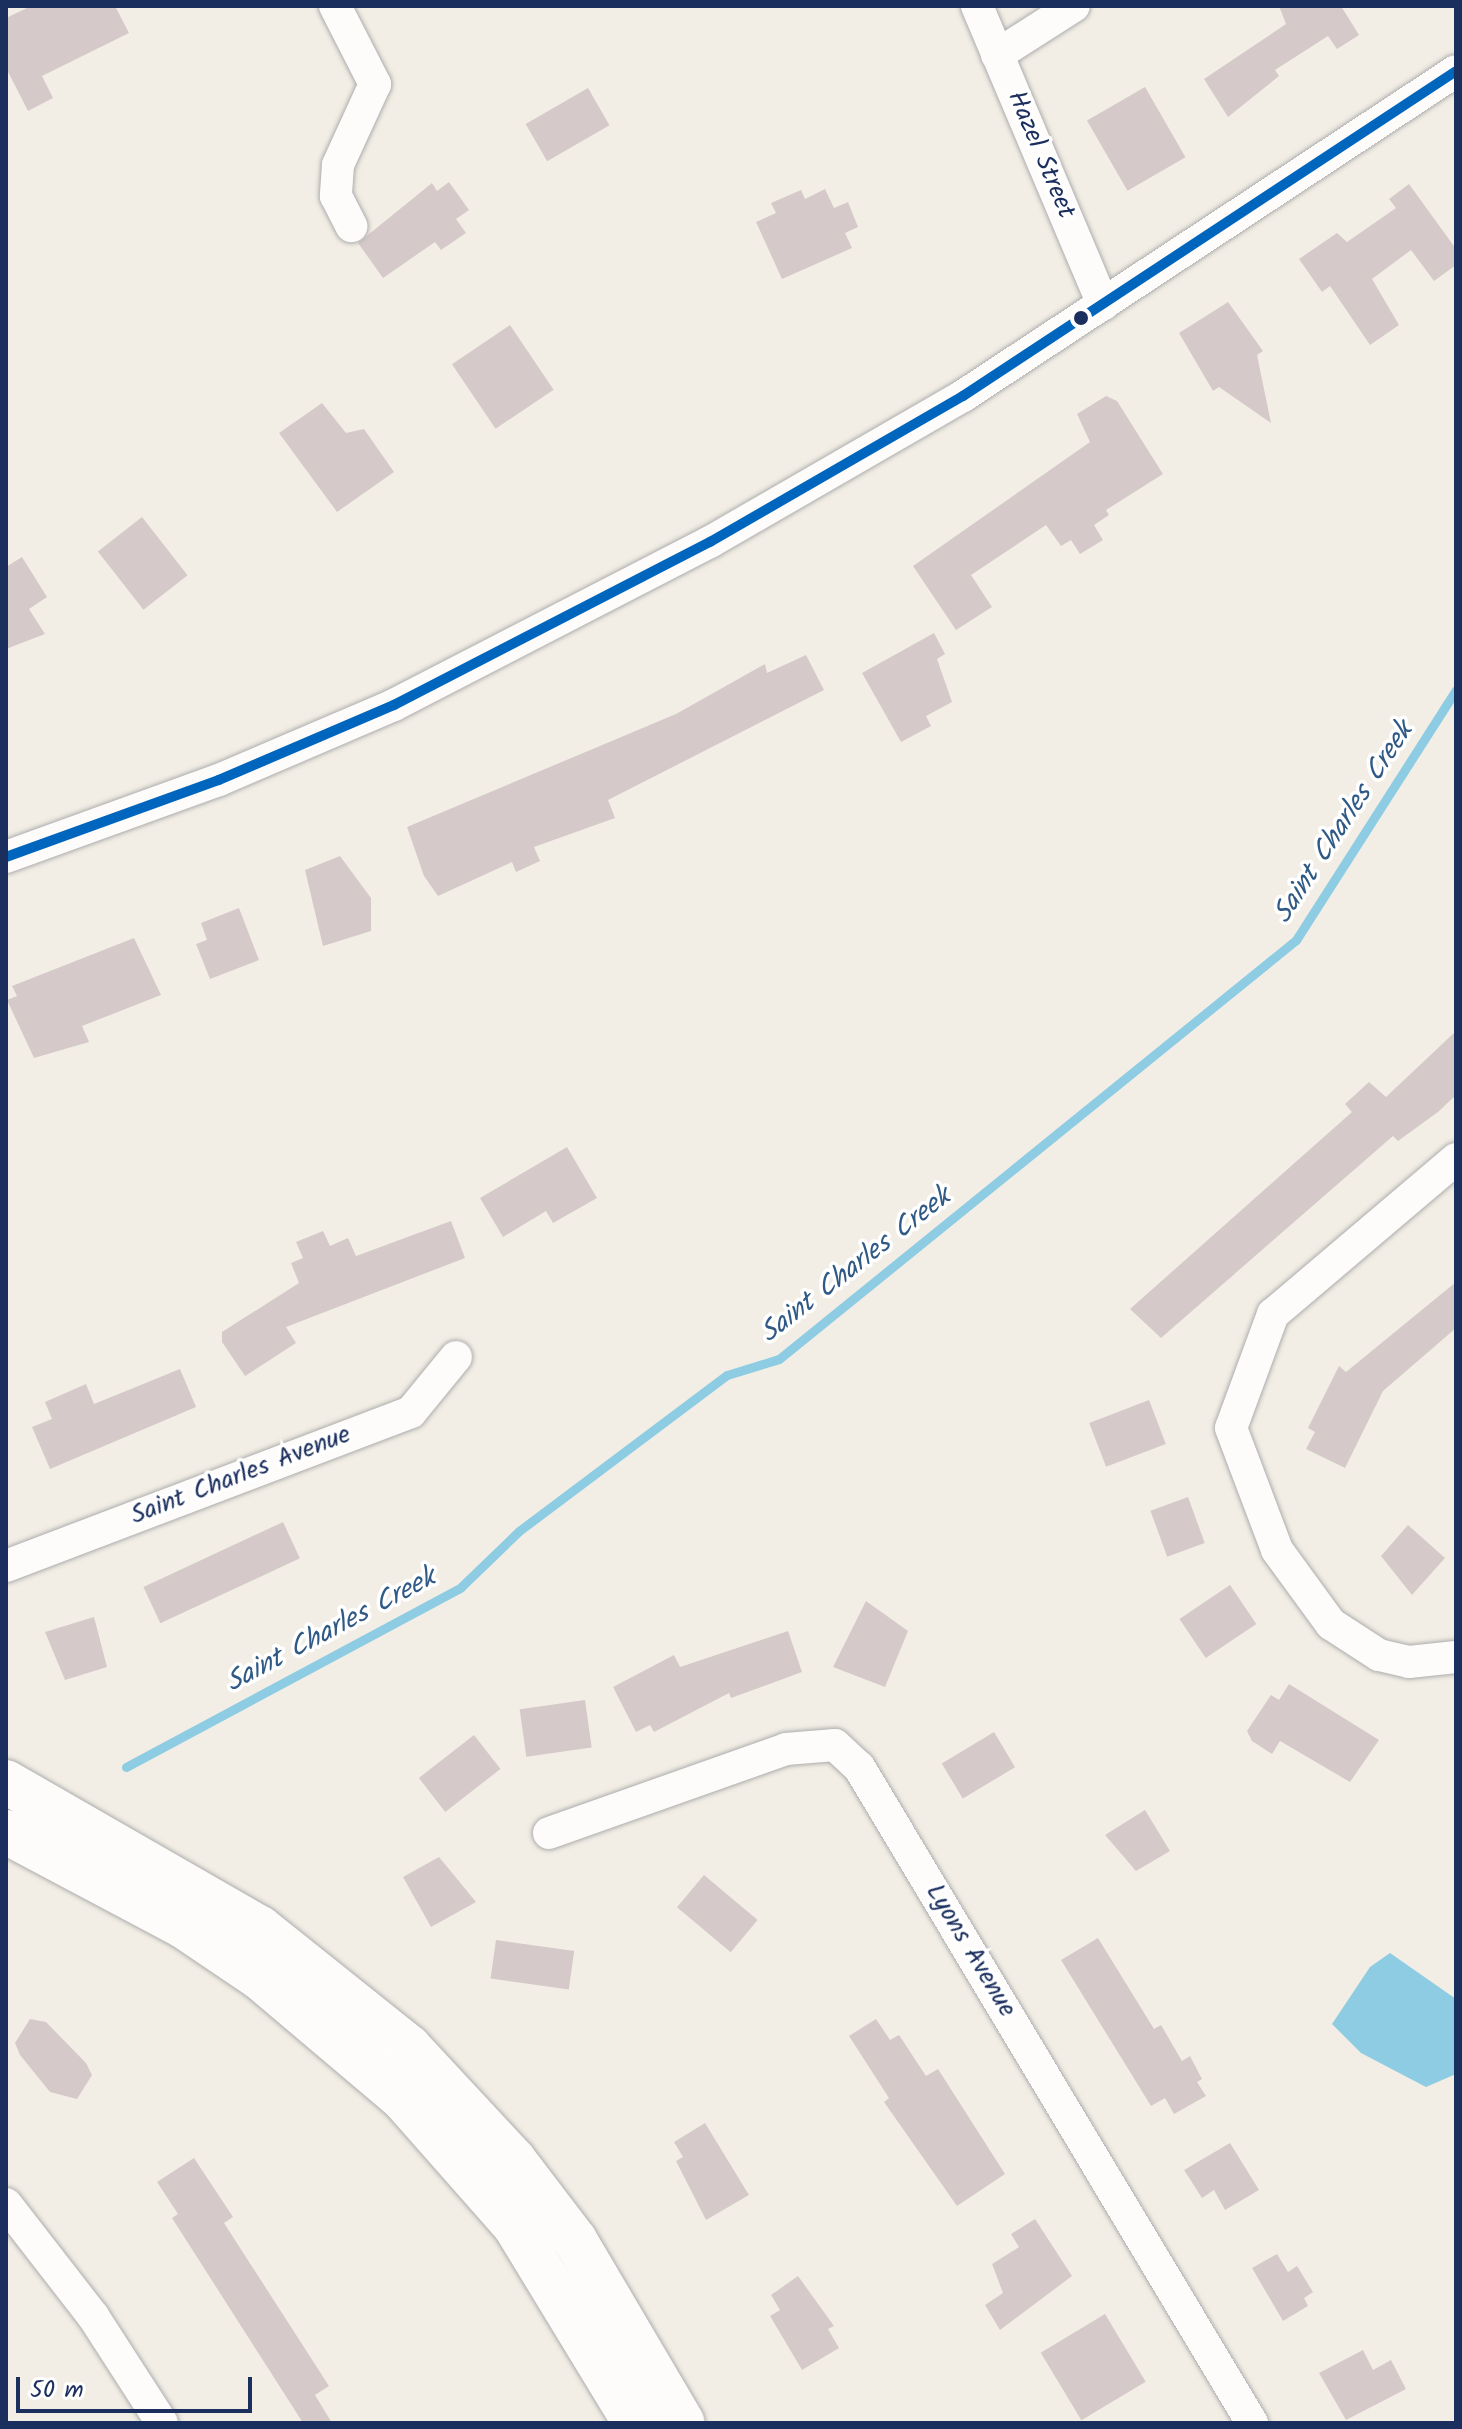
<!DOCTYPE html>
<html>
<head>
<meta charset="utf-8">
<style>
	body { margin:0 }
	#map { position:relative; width:1462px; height:2429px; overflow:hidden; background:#f2eee5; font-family:Kalam,sans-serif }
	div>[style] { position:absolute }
	.water>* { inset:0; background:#8dcce2 }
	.stream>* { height:9px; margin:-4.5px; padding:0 4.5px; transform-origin:4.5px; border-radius:4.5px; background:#8dcce2 }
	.building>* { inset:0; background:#d5cac9; transform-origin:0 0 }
	.roads { filter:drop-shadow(0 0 2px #adadad) drop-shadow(0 0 2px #adadad) }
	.minor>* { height:32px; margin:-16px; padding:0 16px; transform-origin:16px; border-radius:16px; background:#fdfcfb }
	.highway>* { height:44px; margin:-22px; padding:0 22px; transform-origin:22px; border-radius:22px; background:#fdfcfb }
	.bus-1>* { height:10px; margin:-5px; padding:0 5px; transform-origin:5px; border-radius:5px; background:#0065bd }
	.dots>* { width:22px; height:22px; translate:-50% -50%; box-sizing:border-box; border:4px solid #fff; border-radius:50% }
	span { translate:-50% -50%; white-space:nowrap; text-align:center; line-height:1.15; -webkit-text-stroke:7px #fff; paint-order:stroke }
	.street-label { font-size:26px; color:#1b2f5e }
	.water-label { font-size:28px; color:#305a85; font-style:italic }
	.frame { position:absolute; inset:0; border:8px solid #1b2f5e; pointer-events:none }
	.scale { position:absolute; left:16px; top:2377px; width:236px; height:36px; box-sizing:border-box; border:4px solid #1b2f5e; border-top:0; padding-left:10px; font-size:24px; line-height:28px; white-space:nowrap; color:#1b2f5e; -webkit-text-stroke:6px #fff; paint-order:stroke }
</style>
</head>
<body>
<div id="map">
	<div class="water">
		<div style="clip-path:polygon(1390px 1953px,1456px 1999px,1456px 2074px,1426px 2087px,1361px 2053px,1332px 2024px,1370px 1967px)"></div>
	</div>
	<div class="stream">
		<div style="left:126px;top:1767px;width:380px;rotate:-28.2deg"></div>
		<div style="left:461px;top:1587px;width:81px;rotate:-44deg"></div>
		<div style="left:519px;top:1531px;width:260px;rotate:-36.9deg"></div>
		<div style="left:727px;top:1375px;width:54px;rotate:-17.1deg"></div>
		<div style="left:779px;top:1359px;width:665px;rotate:-39.02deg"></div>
		<div style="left:1296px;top:940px;width:297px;rotate:-57.4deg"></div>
	</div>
	<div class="building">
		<div style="clip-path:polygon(31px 6px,115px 6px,129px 33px,42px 76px,53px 98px,28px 111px,6px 68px,6px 18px)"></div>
		<div style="clip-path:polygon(1279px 6px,1341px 6px,1359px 35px,1337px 49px,1328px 36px,1275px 70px,1279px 76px,1228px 117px,1204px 79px,1286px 24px)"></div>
		<div style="left:1145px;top:87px;width:81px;height:67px;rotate:60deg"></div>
		<div style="left:588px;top:88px;width:43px;height:72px;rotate:60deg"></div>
		<div style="clip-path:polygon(449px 182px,469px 210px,456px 219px,466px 233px,441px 250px,435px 242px,383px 278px,358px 243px,432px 183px,437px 191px)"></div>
		<div style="clip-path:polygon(1409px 184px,1456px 249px,1456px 265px,1434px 281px,1411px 250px,1372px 279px,1399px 325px,1370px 345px,1330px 286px,1322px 292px,1299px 259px,1337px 233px,1347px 242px,1396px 208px,1389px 199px)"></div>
		<div style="clip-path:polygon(825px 189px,834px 208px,848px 202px,858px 227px,845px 233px,852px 248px,782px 279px,756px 222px,776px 213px,771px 203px,801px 190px,805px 199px)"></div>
		<div style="clip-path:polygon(1228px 302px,1263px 351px,1257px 355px,1271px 423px,1219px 387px,1213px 391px,1179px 333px)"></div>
		<div style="left:510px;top:325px;width:78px;height:70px;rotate:56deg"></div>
		<div style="clip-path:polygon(1106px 396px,1117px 401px,1163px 474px,1106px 510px,1109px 515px,1094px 525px,1103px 540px,1080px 554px,1071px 540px,1061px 546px,1046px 525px,971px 575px,992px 607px,956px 630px,913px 566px,1090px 442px,1077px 414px)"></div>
		<div style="clip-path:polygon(322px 403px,346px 433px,364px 429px,394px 472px,337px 512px,279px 433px)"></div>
		<div style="left:142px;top:517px;width:74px;height:56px;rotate:52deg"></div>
		<div style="clip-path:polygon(22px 557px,47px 597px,29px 609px,45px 634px,6px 649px,6px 567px)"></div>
		<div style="clip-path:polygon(934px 633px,945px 654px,937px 659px,952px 702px,926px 716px,931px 726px,901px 742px,862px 673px)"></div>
		<div style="clip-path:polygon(806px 655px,824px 690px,608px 800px,615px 818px,534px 847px,540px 861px,516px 872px,512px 862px,438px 896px,424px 876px,407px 827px,676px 714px,765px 664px,767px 673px)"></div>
		<div style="clip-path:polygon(340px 856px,371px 898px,371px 931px,323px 946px,305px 870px)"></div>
		<div style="clip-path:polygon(239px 908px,259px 960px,210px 979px,196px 944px,207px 940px,201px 923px)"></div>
		<div style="clip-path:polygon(134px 938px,161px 995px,82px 1026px,89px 1042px,34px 1058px,7px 1000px,17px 996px,12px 986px)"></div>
		<div style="clip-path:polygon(1456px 1031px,1456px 1095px,1438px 1112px,1398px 1141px,1393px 1136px,1161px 1338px,1130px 1309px,1352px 1112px,1345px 1104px,1369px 1082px,1386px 1097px)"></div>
		<div style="clip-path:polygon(567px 1147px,597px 1198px,553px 1223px,546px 1211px,503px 1237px,480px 1198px)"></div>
		<div style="clip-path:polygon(451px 1221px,465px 1258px,286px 1327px,296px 1343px,245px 1376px,222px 1342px,222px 1332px,299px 1283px,291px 1263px,303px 1258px,296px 1242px,323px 1231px,330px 1246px,348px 1238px,356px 1256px)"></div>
		<div style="clip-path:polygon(1456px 1282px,1456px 1328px,1383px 1391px,1345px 1468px,1306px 1449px,1315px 1432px,1308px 1428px,1339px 1366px,1346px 1372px)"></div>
		<div style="clip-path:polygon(180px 1369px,196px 1407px,50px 1469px,32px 1427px,52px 1419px,45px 1402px,86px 1384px,94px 1404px)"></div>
		<div style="left:1149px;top:1400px;width:47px;height:64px;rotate:69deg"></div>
		<div style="left:1188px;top:1497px;width:49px;height:40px;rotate:70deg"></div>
		<div style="left:283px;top:1522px;width:40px;height:154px;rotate:65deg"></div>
		<div style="clip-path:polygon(1408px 1525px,1445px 1558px,1412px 1595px,1381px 1556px)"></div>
		<div style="left:1230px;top:1585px;width:47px;height:61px;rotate:56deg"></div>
		<div style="clip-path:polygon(866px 1601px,908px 1631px,885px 1687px,833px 1667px)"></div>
		<div style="clip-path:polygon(94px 1617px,107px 1667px,65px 1680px,45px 1632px)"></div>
		<div style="clip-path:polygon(788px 1631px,802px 1672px,731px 1698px,729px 1693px,654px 1732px,650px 1725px,636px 1732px,613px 1687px,674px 1655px,680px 1667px)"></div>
		<div style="clip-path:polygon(1289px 1684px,1379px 1740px,1350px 1782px,1280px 1741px,1272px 1754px,1252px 1741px,1247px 1731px,1271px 1695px,1279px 1700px)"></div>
		<div style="left:585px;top:1700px;width:48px;height:66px;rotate:82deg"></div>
		<div style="left:994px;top:1732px;width:41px;height:61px;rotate:59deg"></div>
		<div style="left:474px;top:1735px;width:43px;height:70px;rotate:52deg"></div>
		<div style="clip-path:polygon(1145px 1810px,1170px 1851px,1136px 1871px,1105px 1835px)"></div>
		<div style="clip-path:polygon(439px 1857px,476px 1902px,431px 1927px,403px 1877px)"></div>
		<div style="left:704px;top:1875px;width:70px;height:42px;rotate:40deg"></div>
		<div style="clip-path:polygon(1098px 1938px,1154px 2029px,1161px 2025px,1182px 2061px,1190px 2056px,1202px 2079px,1197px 2082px,1206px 2096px,1174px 2114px,1165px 2098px,1151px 2106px,1061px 1960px)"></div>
		<div style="left:496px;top:1940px;width:79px;height:39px;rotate:8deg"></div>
		<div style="clip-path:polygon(30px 2019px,46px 2022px,86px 2063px,92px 2075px,77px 2099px,50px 2092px,20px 2055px,15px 2043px)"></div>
		<div style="clip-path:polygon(876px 2019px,890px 2040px,899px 2035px,926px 2076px,938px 2069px,1005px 2174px,957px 2206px,884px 2102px,889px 2098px,849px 2036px)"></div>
		<div style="clip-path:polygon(705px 2123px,749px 2195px,706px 2220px,676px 2161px,683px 2157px,674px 2142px)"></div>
		<div style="clip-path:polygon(1230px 2143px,1259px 2190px,1225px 2210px,1214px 2190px,1202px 2198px,1184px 2170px)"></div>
		<div style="clip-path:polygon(194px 2158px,233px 2217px,224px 2223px,329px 2386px,315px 2395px,332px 2423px,303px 2423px,172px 2218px,178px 2214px,157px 2182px)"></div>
		<div style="clip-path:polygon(1035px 2219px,1072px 2276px,1000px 2330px,985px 2305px,1003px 2293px,992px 2264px,1019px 2247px,1011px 2234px)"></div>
		<div style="clip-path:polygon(1277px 2254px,1288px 2272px,1297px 2266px,1313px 2292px,1304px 2298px,1308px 2306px,1283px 2321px,1252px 2268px)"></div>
		<div style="clip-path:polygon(798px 2276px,834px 2326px,828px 2329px,839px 2348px,802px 2370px,770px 2316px,780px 2310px,771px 2295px)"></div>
		<div style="left:1105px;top:2314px;width:79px;height:75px;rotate:59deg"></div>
		<div style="clip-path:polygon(1363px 2350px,1373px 2370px,1391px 2360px,1406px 2389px,1346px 2420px,1319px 2373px)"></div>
	</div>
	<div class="roads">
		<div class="minor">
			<div style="left:335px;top:6px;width:88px;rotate:62.9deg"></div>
			<div style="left:375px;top:84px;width:89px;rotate:114.6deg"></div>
			<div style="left:338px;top:165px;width:31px;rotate:94deg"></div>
			<div style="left:336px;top:196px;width:34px;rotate:63deg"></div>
			<div style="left:977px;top:6px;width:324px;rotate:67.1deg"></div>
			<div style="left:997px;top:55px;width:91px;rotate:-32.5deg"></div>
			<div style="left:6px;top:857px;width:226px;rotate:-19.9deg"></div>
			<div style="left:219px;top:780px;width:190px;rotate:-23.2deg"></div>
			<div style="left:394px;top:705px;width:356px;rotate:-27.3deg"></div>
			<div style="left:710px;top:542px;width:292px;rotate:-30deg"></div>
			<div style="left:963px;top:396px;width:590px;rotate:-33.39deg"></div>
			<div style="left:1456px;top:1159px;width:240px;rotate:139.7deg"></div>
			<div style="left:1273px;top:1314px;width:121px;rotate:110.2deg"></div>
			<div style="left:1231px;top:1428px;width:130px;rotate:69.3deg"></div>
			<div style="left:1277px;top:1550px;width:92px;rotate:53.9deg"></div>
			<div style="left:1331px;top:1624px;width:57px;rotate:32.9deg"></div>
			<div style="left:1379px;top:1655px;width:31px;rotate:13deg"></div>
			<div style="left:1409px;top:1662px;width:47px;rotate:-6.1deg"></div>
			<div style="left:6px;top:1566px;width:433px;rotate:-20.8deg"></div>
			<div style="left:411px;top:1412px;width:71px;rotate:-50.7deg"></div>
			<div style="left:549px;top:1833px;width:251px;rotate:-19.5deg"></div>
			<div style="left:786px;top:1749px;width:49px;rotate:-4.7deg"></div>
			<div style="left:835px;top:1745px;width:33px;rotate:43deg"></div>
			<div style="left:859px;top:1767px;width:765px;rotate:59.07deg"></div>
			<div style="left:6px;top:2204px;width:142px;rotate:52.2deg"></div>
			<div style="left:93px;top:2316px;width:127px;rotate:57.2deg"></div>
		</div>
		<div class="highway">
			<div style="left:6px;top:1782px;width:293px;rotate:29.9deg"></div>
			<div style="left:260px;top:1928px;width:191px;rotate:38.6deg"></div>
			<div style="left:409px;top:2047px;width:154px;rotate:47.1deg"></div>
			<div style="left:514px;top:2160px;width:101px;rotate:52.7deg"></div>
			<div style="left:575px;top:2240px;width:212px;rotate:59.5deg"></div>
			<div style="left:6px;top:1832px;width:200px;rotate:28deg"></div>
			<div style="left:183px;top:1926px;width:93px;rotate:34deg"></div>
			<div style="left:260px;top:1978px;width:187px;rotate:40.2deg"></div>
			<div style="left:403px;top:2099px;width:169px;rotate:48.6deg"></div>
			<div style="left:515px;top:2226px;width:231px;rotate:58.7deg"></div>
		</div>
	</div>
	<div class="bus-1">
		<div style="left:6px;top:857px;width:226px;rotate:-19.9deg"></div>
		<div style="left:219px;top:780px;width:190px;rotate:-23.2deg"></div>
		<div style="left:394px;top:705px;width:356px;rotate:-27.3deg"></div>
		<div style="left:710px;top:542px;width:292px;rotate:-30deg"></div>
		<div style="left:963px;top:396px;width:590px;rotate:-33.39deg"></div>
	</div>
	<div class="dots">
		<div style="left:1081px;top:318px;background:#1b2f5e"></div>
	</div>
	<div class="street-label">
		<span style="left:1040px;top:155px;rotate:67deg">Hazel Street</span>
		<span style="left:241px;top:1476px;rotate:-21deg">Saint Charles Avenue</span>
		<span style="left:970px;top:1951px;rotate:59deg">Lyons Avenue</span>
	</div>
	<div class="water-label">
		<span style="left:1344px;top:823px;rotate:-57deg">Saint Charles Creek</span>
		<span style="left:856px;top:1266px;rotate:-38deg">Saint Charles Creek</span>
		<span style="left:331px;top:1631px;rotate:-28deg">Saint Charles Creek</span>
	</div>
	<div class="frame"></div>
	<div class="scale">50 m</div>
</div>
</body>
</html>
